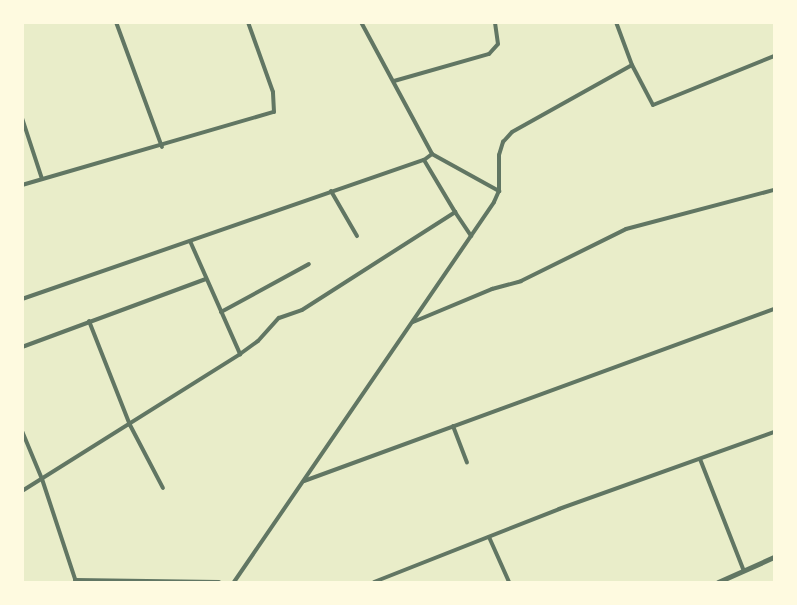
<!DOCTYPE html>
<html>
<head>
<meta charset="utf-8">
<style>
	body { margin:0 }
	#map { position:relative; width:797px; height:605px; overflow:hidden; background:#e9edc9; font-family:Manrope,sans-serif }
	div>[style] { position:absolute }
	.minor>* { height:4px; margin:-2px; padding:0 2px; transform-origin:2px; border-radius:2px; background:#617663 }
	.tertiary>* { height:5px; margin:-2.5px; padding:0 2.5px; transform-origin:2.5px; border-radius:2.5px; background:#617663 }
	span { translate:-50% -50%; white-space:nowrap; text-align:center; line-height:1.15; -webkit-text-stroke:4px #fefae0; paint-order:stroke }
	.frame { position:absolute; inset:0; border:24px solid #fefae0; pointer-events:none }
</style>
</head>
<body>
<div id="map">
	<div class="minor">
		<div style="left:116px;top:22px;width:133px;rotate:69.8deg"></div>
		<div style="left:361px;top:22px;width:150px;rotate:61.7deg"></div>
		<div style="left:616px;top:22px;width:46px;rotate:69.6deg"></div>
		<div style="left:632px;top:65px;width:45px;rotate:62.3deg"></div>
		<div style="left:653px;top:105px;width:131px;rotate:-22deg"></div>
		<div style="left:394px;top:81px;width:99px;rotate:-15.9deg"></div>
		<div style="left:489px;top:54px;width:13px;rotate:-48deg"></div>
		<div style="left:498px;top:44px;width:22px;rotate:-98deg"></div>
		<div style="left:22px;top:118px;width:64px;rotate:71.8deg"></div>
		<div style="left:432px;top:154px;width:77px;rotate:28.9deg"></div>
		<div style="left:424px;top:160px;width:61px;rotate:59.2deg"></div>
		<div style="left:22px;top:185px;width:262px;rotate:-16.2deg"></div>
		<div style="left:274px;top:112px;width:20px;rotate:-93deg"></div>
		<div style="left:273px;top:92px;width:74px;rotate:-109.7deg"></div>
		<div style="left:331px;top:191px;width:52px;rotate:60deg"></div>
		<div style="left:190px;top:241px;width:124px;rotate:66.1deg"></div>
		<div style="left:22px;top:299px;width:425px;rotate:-19.1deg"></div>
		<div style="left:424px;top:160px;width:10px;rotate:-37deg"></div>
		<div style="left:221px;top:312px;width:100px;rotate:-28.6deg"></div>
		<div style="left:89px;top:321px;width:112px;rotate:68.5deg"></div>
		<div style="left:130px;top:425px;width:71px;rotate:62.4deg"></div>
		<div style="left:413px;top:322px;width:86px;rotate:-22.7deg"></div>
		<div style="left:492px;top:289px;width:30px;rotate:-15deg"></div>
		<div style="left:521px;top:281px;width:117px;rotate:-26.3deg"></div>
		<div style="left:626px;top:229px;width:153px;rotate:-14.8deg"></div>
		<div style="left:22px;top:347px;width:196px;rotate:-20.3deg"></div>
		<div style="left:453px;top:426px;width:39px;rotate:69deg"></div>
		<div style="left:22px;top:431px;width:52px;rotate:67.4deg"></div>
		<div style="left:42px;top:479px;width:108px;rotate:71.7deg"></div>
		<div style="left:700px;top:459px;width:120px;rotate:68.6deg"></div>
		<div style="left:304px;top:481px;width:500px;rotate:-20.1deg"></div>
		<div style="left:22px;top:491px;width:257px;rotate:-32.1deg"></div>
		<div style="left:240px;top:354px;width:22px;rotate:-36deg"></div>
		<div style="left:258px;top:341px;width:31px;rotate:-48deg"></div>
		<div style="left:279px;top:318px;width:24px;rotate:-19deg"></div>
		<div style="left:302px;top:310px;width:182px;rotate:-32.6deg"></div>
		<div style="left:455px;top:212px;width:29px;rotate:56deg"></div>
		<div style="left:489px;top:537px;width:49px;rotate:66deg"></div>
		<div style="left:75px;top:580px;width:144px;rotate:0.8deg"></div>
		<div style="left:234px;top:582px;width:460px;rotate:-55.6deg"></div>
		<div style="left:494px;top:202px;width:12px;rotate:-66deg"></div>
		<div style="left:499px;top:191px;width:36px;rotate:-90deg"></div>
		<div style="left:499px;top:155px;width:14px;rotate:-73deg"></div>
		<div style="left:503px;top:142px;width:13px;rotate:-48deg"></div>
		<div style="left:512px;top:132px;width:137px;rotate:-29.2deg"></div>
		<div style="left:374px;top:582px;width:199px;rotate:-21.5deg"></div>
		<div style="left:559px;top:509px;width:228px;rotate:-19.7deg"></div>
	</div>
	<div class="tertiary">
		<div style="left:718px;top:582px;width:61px;rotate:-24.1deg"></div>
	</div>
	<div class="frame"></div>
</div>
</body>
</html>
